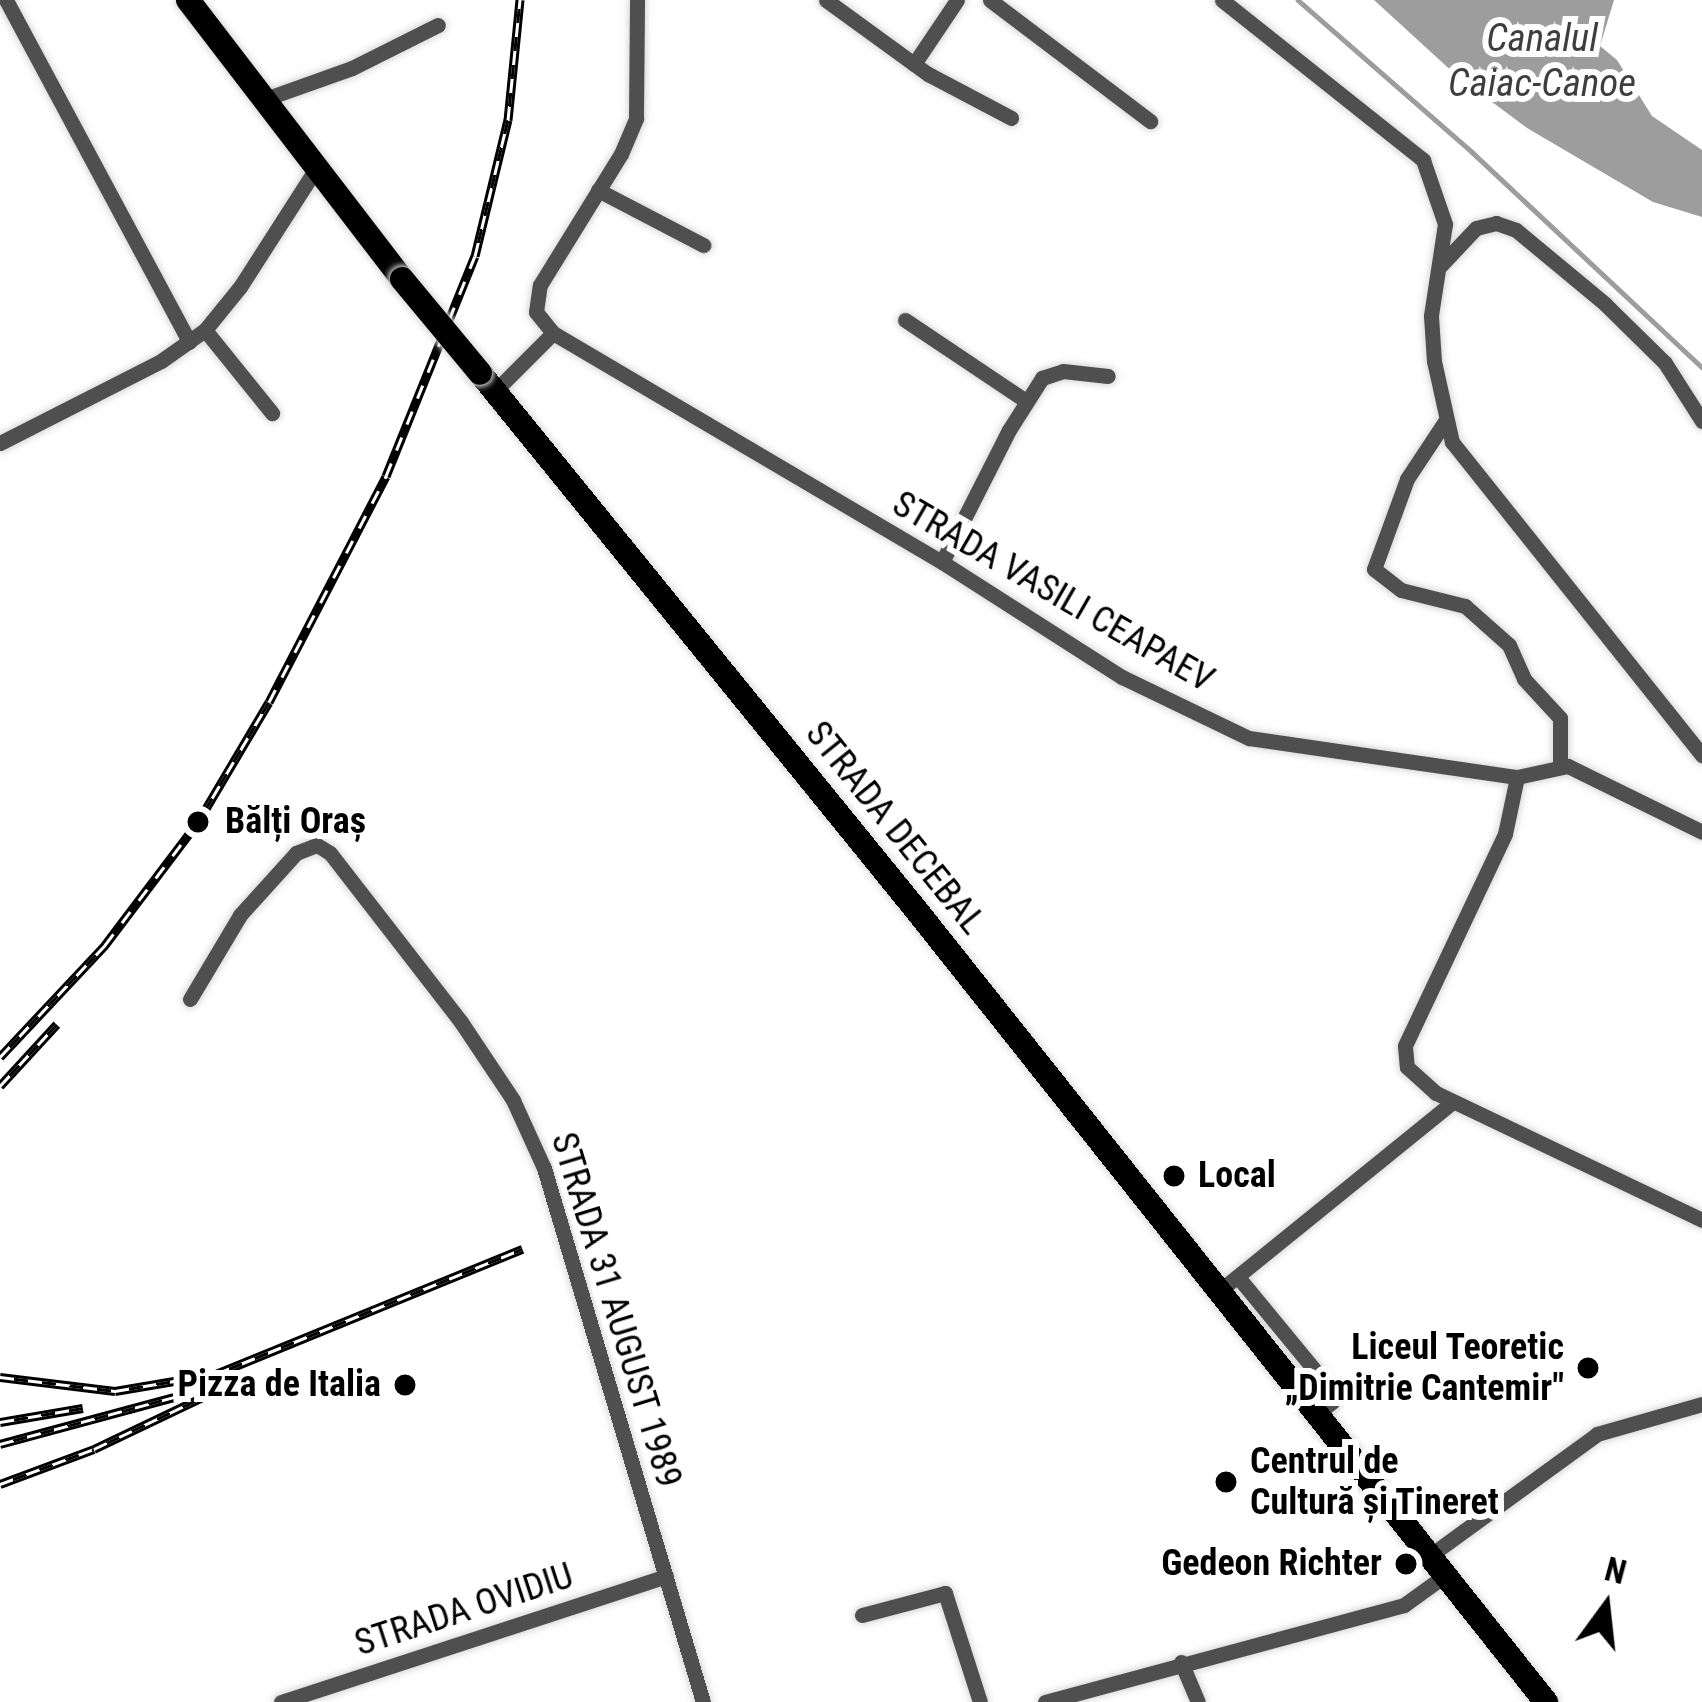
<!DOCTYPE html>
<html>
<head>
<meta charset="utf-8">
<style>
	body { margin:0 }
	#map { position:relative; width:1702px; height:1702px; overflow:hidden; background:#fff; font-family:"Roboto Condensed",sans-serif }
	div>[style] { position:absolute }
	.water>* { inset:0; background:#9d9d9d }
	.stream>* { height:4.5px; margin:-2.25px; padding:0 2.25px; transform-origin:2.25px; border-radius:2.25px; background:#9d9d9d }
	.roads { filter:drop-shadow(0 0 3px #dbdbdb) drop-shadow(0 0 3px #dbdbdb) }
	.street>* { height:15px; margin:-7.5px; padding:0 7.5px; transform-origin:7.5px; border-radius:7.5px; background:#4f4f4f }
	.primary>* { height:24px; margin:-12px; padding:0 12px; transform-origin:12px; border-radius:12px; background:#000 }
	.rail>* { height:9px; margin-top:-4.5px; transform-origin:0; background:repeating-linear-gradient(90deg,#fff 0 14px,#000 0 28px); box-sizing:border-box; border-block:3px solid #000 }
	.bridges { filter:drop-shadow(0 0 3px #dbdbdb) drop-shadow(0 0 3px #dbdbdb) }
	.primary-bridge>* { height:24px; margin:-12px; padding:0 12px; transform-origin:12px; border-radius:12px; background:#000 }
	.dots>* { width:33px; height:33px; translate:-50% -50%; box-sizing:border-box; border:6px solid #fff; border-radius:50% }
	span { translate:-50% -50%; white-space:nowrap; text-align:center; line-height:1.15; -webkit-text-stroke:12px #fff; paint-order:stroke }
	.street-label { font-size:36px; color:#000 }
	.poi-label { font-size:36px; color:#000; font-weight:700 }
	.left { translate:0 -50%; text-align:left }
	.right { translate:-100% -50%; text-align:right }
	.water-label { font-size:39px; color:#3e3e3e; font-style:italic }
	.north { position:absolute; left:1546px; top:1546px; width:120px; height:120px; -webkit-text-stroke:9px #fff; paint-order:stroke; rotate:15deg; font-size:33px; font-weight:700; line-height:48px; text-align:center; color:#000 }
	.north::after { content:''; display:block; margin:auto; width:42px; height:54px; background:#000; clip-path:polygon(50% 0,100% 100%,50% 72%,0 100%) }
</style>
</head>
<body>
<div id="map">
	<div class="water">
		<div style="clip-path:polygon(1374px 0,1614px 0,1600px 46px,1617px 60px,1652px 116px,1702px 150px,1702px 217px,1653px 202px,1527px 128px,1456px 75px)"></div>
	</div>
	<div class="stream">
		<div style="left:1298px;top:0;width:231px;rotate:41.1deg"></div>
		<div style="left:1472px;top:152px;width:315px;rotate:43.1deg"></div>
	</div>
	<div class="roads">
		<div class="street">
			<div style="left:6px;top:0;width:388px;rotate:61.8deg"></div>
			<div style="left:826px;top:0;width:126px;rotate:36deg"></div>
			<div style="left:928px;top:74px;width:94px;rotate:27.9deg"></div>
			<div style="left:990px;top:0;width:201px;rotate:37.1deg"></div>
			<div style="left:1222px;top:0;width:257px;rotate:38.5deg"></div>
			<div style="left:1423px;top:160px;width:68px;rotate:71deg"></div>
			<div style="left:1445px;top:224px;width:93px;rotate:98.7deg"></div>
			<div style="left:1431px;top:316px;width:45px;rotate:86.2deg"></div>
			<div style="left:1434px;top:361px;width:83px;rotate:77.5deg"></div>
			<div style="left:1452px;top:442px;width:401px;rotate:51.4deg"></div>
			<div style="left:914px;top:64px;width:77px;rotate:-56.1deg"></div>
			<div style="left:265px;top:99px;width:92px;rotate:-19.6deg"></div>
			<div style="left:352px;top:68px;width:96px;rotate:-26.6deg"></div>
			<div style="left:598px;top:190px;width:119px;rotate:27.6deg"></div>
			<div style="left:1441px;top:265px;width:51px;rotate:-46.6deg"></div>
			<div style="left:1476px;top:228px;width:21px;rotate:-14deg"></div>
			<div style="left:1496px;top:223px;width:21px;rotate:19deg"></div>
			<div style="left:1516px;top:230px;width:116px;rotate:39.7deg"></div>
			<div style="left:1605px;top:304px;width:84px;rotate:44.5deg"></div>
			<div style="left:1665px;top:363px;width:69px;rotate:57.5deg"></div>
			<div style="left:905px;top:320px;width:146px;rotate:33.8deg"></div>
			<div style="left:205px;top:330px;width:107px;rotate:51.1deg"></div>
			<div style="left:553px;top:333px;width:27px;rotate:-129deg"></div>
			<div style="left:536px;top:312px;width:27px;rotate:-82deg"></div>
			<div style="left:540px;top:285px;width:154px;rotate:-58.3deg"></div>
			<div style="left:621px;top:154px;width:39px;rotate:-67deg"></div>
			<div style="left:636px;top:118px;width:118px;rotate:-89.5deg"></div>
			<div style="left:495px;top:391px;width:82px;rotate:-45deg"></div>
			<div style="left:553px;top:333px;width:451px;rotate:30.5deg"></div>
			<div style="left:942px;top:562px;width:214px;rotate:32.6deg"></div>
			<div style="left:1122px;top:677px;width:141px;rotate:25.7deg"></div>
			<div style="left:1249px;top:738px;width:271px;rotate:8.3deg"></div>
			<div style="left:1517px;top:777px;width:52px;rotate:-12.2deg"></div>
			<div style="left:1568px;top:766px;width:149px;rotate:26.2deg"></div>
			<div style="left:1446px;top:420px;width:71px;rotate:123.5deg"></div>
			<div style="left:1407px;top:479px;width:96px;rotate:110.1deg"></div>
			<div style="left:1374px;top:569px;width:34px;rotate:38deg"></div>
			<div style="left:1401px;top:590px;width:66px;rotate:14deg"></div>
			<div style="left:1465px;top:606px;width:59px;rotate:41.6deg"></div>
			<div style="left:1509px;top:645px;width:37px;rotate:66deg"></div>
			<div style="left:1524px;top:679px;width:53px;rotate:47.3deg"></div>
			<div style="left:1560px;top:718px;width:49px;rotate:90deg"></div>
			<div style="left:0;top:443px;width:181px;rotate:-27deg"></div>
			<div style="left:161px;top:361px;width:54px;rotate:-35.2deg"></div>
			<div style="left:205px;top:330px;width:55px;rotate:-50.9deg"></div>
			<div style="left:240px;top:287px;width:143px;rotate:-57.3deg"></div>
			<div style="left:942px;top:562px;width:148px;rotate:-63.1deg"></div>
			<div style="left:1009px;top:430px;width:62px;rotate:-57.6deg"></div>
			<div style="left:1042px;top:378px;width:22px;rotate:-18deg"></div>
			<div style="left:1063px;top:371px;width:45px;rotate:6.3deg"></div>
			<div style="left:1517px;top:777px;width:58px;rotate:101.9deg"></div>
			<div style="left:1505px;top:834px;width:234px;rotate:115.3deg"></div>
			<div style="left:1405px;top:1046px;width:21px;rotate:85deg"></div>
			<div style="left:1407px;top:1067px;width:39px;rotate:42deg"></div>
			<div style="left:1436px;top:1093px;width:295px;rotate:25.5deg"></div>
			<div style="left:190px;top:999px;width:98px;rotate:-59.2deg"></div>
			<div style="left:240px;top:915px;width:84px;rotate:-47.9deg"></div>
			<div style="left:296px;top:853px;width:22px;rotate:-21deg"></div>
			<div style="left:317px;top:845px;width:15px;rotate:32deg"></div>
			<div style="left:330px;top:853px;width:214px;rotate:52.2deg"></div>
			<div style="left:461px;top:1022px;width:94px;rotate:56.3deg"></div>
			<div style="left:513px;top:1100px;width:75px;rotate:65.5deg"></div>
			<div style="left:544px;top:1168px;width:557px;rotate:73.42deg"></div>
			<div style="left:1238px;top:1277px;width:146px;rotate:50.5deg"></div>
			<div style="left:1331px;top:1390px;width:12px;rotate:85deg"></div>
			<div style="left:1332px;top:1402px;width:21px;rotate:141deg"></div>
			<div style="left:1218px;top:1292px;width:302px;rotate:-39deg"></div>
			<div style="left:1428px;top:1557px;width:209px;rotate:-36deg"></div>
			<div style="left:1597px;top:1434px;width:109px;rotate:-15.9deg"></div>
			<div style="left:862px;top:1615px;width:86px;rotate:-14.8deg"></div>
			<div style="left:945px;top:1593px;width:114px;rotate:72.2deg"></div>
			<div style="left:1181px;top:1662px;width:43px;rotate:67deg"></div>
			<div style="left:281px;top:1702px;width:405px;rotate:-18.1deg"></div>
			<div style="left:1045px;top:1702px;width:372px;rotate:-15.1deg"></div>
			<div style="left:1404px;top:1605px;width:49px;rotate:-35.9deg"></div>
		</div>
		<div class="primary">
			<div style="left:188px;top:0;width:352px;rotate:52.5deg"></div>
			<div style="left:480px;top:373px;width:693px;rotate:50.91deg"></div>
			<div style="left:917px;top:911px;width:1011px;rotate:51.51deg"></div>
		</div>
	</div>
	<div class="rail">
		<div style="left:0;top:1057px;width:154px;rotate:-46.8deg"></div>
		<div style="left:105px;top:945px;width:154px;rotate:-52.9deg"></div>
		<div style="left:198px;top:822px;width:139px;rotate:-59.4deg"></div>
		<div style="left:269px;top:702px;width:254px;rotate:-62.6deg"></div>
		<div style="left:386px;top:476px;width:237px;rotate:-68deg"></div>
		<div style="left:475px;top:256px;width:140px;rotate:-76.4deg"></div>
		<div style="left:508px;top:120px;width:121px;rotate:-84.3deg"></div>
		<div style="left:0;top:1086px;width:84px;rotate:-47.4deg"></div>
		<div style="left:0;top:1377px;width:116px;rotate:6.9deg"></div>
		<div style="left:115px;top:1391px;width:102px;rotate:-9.6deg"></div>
		<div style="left:216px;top:1374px;width:331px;rotate:-22.2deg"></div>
		<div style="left:0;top:1422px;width:84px;rotate:-9.6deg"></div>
		<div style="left:0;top:1444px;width:180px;rotate:-15.1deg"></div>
		<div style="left:0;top:1484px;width:100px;rotate:-20.4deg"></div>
		<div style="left:94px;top:1449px;width:170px;rotate:-25.5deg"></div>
	</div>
	<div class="bridges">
		<div class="primary-bridge">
			<div style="left:402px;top:279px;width:122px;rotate:50.3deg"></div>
		</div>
	</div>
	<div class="dots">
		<div style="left:198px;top:822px;background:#000"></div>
		<div style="left:1174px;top:1176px;background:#000"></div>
		<div style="left:1588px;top:1368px;background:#000"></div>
		<div style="left:405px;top:1385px;background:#000"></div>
		<div style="left:1226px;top:1482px;background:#000"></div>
		<div style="left:1406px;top:1564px;background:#000"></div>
	</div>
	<div class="street-label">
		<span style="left:1053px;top:592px;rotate:30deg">STRADA VASILI CEAPAEV</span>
		<span style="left:895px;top:828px;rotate:51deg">STRADA DECEBAL</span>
		<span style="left:616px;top:1310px;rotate:73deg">STRADA 31 AUGUST 1989</span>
		<span style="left:464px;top:1610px;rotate:-18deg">STRADA OVIDIU</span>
	</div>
	<div class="poi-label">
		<span class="left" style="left:225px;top:822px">Bălți Oraș</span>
		<span class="left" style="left:1198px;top:1176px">Local</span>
		<span class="right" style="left:1564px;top:1368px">Liceul Teoretic<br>„Dimitrie Cantemir"</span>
		<span class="right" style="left:381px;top:1385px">Pizza de Italia</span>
		<span class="left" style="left:1250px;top:1482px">Centrul de<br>Cultură și Tineret</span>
		<span class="right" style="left:1382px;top:1564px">Gedeon Richter</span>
	</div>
	<div class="water-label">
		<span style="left:1542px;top:61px">Canalul<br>Caiac-Canoe</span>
	</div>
	<div class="north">N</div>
</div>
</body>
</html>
